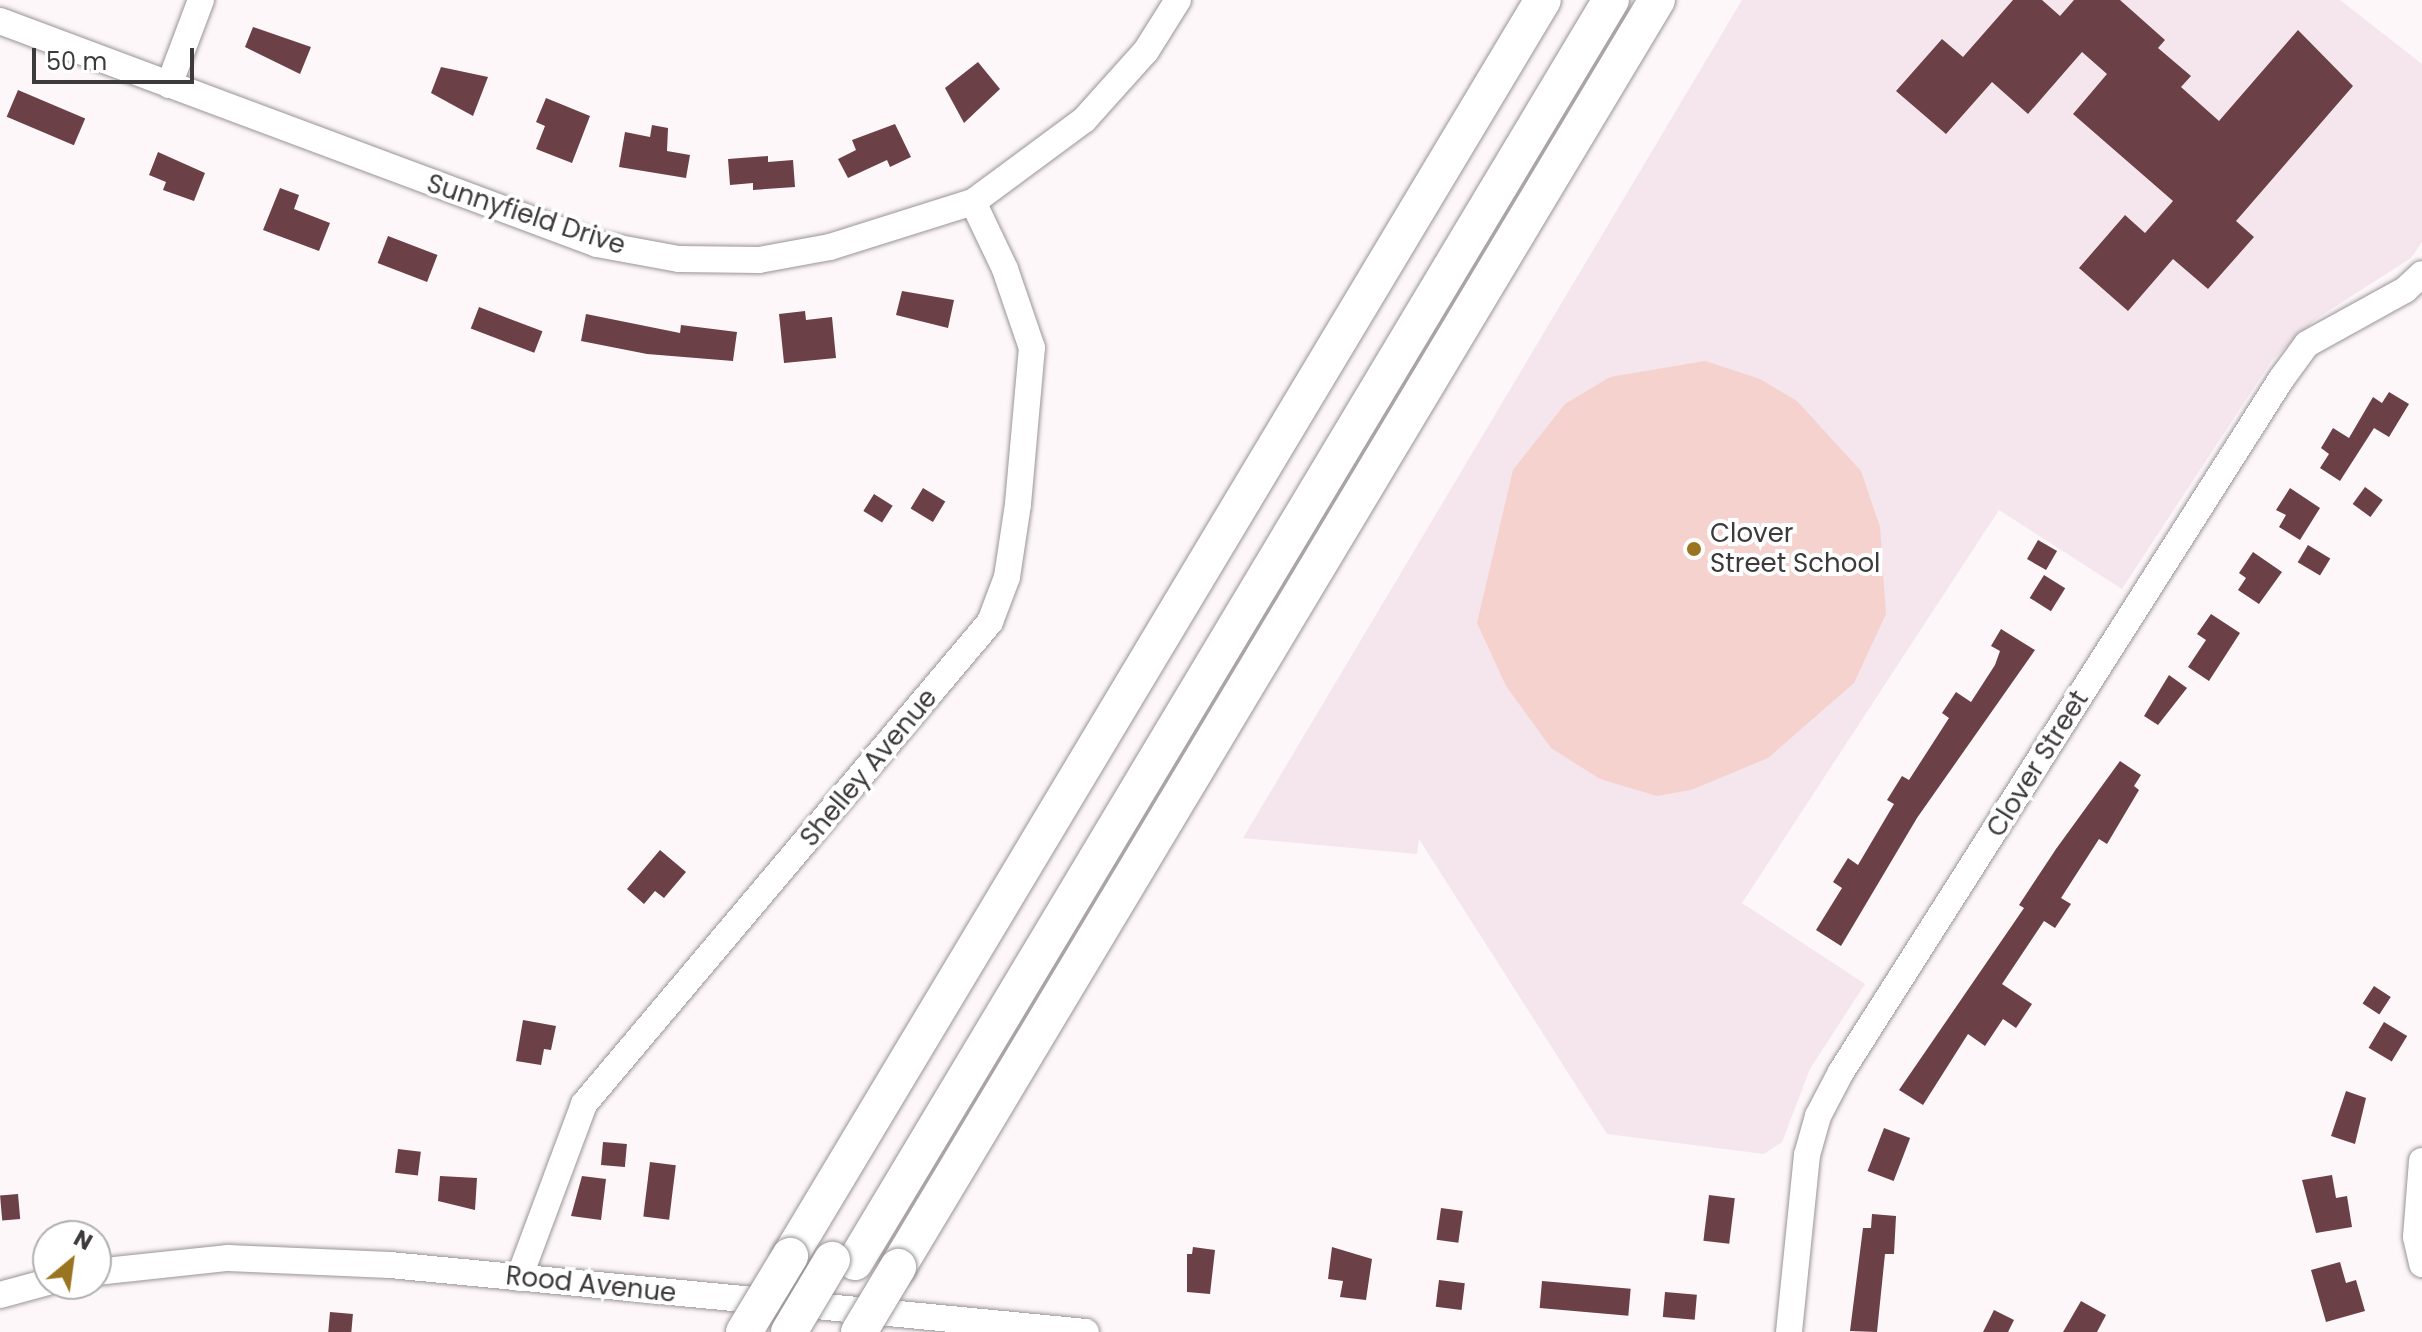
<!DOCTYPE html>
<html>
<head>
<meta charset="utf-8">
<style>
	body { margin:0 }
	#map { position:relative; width:2422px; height:1332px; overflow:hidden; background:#fef7fa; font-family:Poppins,sans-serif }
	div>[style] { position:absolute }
	.built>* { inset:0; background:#f4e6ec }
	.green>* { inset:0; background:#f5d2cd }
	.building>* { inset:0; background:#6b4047; transform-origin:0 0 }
	.roads { filter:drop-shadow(0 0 2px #9a9497) drop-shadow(0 0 2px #9a9497) }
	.minor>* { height:26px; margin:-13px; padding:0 13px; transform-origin:13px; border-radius:13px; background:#fff }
	.highway>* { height:36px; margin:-18px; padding:0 18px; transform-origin:18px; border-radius:18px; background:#fff }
	.bridges { filter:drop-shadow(0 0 2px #9a9497) drop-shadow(0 0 2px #9a9497) }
	.highway-bridge>* { height:36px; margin:-18px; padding:0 18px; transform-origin:18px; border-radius:18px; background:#fff }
	.dots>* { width:22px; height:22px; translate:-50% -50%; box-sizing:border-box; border:4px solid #fff; border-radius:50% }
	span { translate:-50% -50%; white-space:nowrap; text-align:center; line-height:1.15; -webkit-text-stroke:8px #fff; paint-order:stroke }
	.street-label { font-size:26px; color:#3d3a3c }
	.poi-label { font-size:26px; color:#3d3a3c }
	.left { translate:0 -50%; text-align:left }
	.north { position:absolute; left:32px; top:1220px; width:80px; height:80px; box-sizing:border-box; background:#fff; border:2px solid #b1b0b1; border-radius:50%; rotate:29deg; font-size:22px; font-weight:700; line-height:32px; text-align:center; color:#3d3a3c }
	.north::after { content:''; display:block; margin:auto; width:28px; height:36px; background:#9a7420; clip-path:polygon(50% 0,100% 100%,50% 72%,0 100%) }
	.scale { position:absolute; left:32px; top:48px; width:162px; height:36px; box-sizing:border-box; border:4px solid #3d3a3c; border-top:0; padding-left:10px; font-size:24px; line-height:28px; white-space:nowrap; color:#3d3a3c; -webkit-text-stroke:6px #fff; paint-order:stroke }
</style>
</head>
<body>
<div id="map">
	<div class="built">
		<div style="clip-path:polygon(1742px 0,2340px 0,2422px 64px,2422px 242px,2411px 258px,2316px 319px,2272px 360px,2122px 589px,1999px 510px,1742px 903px,1865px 984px,1810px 1069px,1782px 1142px,1764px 1154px,1607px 1134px,1419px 839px,1417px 854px,1243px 838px)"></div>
	</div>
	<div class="green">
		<div style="clip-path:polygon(1705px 361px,1760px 379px,1797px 401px,1861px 471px,1880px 527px,1886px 614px,1854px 683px,1768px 758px,1691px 790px,1657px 796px,1600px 779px,1551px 748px,1506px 686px,1477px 623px,1513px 470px,1565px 404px,1610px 377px)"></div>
	</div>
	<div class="building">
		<div style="clip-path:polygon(2013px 0,2042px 0,2060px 16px,2074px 0,2120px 0,2165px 40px,2158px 48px,2191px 76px,2181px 87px,2219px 121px,2298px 30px,2353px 86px,2236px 221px,2254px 237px,2208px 289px,2173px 259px,2128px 311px,2079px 268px,2125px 215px,2145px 233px,2173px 201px,2073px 114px,2107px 74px,2082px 52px,2028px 114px,1992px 82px,1946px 134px,1896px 91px,1942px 39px,1963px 57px)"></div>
		<div style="clip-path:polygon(253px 27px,311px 47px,300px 74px,245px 47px)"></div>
		<div style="clip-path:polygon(978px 62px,1000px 89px,964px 123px,945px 88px)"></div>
		<div style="clip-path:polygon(441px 67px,488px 77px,473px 116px,431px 93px)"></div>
		<div style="left:18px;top:90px;width:73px;height:29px;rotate:23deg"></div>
		<div style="clip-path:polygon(546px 98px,590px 116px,572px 163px,536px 149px,545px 126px,536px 122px)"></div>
		<div style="clip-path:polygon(895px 124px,911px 157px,890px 167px,887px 160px,848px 178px,838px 159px,856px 150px,852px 140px)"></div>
		<div style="clip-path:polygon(652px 125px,668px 128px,667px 151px,690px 155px,686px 178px,619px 167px,625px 132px,650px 137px)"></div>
		<div style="clip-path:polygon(158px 152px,205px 173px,194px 201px,163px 190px,166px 182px,149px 175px)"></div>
		<div style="clip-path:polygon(768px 156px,768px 162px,793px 160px,795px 187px,753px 190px,753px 183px,730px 185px,728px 159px)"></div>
		<div style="clip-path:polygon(280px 188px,299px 195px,294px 209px,330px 223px,319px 251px,263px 230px)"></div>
		<div style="left:388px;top:236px;width:53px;height:29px;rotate:21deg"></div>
		<div style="clip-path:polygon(902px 291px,954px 300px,948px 328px,896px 315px)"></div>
		<div style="left:479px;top:307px;width:68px;height:23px;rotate:21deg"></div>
		<div style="clip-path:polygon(805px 311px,806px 320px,832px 317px,836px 358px,784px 363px,779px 314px)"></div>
		<div style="clip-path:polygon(586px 314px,680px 333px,681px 325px,737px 332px,733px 361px,647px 354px,581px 341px)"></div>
		<div style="clip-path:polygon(2389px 392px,2409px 404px,2389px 437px,2374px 428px,2340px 481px,2320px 468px,2329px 454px,2321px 448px,2333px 428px,2349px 438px,2373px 397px,2382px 403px)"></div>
		<div style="left:2365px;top:487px;width:22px;height:21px;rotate:36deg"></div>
		<div style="left:923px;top:488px;width:26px;height:24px;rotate:31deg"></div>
		<div style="clip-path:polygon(2290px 488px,2320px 508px,2300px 540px,2279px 527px,2286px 515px,2276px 510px)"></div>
		<div style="left:874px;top:494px;width:22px;height:20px;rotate:32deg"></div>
		<div style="left:2038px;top:540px;width:22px;height:22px;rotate:30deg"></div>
		<div style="left:2308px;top:545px;width:26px;height:20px;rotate:31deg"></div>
		<div style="clip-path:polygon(2253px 552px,2282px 572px,2259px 604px,2238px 590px,2246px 578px,2239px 573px)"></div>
		<div style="left:2044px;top:575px;width:25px;height:27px;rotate:32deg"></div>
		<div style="clip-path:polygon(2211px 614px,2240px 633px,2209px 681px,2188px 667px,2206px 640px,2197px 634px)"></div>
		<div style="clip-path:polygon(2001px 629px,2035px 650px,1917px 818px,1841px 946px,1816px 930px,1842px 888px,1833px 882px,1848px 858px,1858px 865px,1894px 804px,1887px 800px,1902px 776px,1909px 780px,1949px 718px,1942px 713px,1956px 692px,1971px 702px,1995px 665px,2000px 651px,1991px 646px)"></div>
		<div style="clip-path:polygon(2169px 675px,2187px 688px,2158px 725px,2144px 716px)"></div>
		<div style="clip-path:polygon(2120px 761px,2141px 775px,2134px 786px,2139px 790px,2107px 844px,2099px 839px,2061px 898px,2071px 904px,2055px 928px,2044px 921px,2002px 984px,2032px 1004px,2016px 1028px,2003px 1019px,1985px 1046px,1968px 1034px,1923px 1105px,1899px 1090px,2024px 908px,2019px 905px,2056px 849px)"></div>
		<div style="clip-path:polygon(660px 850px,686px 872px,664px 898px,655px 891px,644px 904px,627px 889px)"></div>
		<div style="left:2374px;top:986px;width:20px;height:21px;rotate:33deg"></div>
		<div style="clip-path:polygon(523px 1020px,556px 1026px,551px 1050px,544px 1049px,541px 1065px,516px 1061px)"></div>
		<div style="left:2384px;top:1022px;width:27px;height:30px;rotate:31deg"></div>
		<div style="clip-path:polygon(2346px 1091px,2366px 1098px,2355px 1144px,2331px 1136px)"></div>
		<div style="left:1884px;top:1128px;width:28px;height:46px;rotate:21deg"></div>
		<div style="left:603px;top:1142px;width:24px;height:23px;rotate:5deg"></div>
		<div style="left:398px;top:1149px;width:23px;height:24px;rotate:7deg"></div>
		<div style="left:650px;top:1162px;width:26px;height:55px;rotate:7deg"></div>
		<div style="clip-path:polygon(2332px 1175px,2336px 1198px,2347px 1196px,2352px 1227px,2316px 1233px,2302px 1180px)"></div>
		<div style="clip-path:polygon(440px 1176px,477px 1178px,475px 1210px,438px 1201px)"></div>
		<div style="clip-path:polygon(582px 1176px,606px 1179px,601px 1220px,571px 1216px)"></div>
		<div style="left:18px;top:1194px;width:25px;height:18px;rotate:85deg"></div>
		<div style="left:1709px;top:1195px;width:26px;height:46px;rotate:7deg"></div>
		<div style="left:1441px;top:1208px;width:22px;height:32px;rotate:8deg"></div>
		<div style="clip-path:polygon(1872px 1214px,1896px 1216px,1894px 1254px,1885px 1254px,1877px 1332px,1850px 1331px,1863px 1228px,1871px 1228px)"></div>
		<div style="clip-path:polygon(1193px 1247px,1215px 1250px,1210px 1294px,1187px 1292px,1187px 1254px,1192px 1254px)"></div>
		<div style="clip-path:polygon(1332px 1247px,1372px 1259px,1366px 1300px,1340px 1297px,1343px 1281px,1328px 1279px)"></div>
		<div style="clip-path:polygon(2340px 1262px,2346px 1283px,2356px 1280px,2365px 1311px,2326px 1322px,2311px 1270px)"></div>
		<div style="left:1439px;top:1280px;width:26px;height:27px;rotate:7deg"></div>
		<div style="left:1542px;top:1281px;width:89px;height:27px;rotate:5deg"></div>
		<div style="left:1665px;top:1292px;width:32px;height:25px;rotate:5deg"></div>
		<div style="clip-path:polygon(2081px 1301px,2106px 1315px,2097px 1332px,2063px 1332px)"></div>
		<div style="clip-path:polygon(1994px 1310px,2014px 1320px,2008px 1332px,1983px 1332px)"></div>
		<div style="left:330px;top:1312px;width:23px;height:20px;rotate:5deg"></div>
	</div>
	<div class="roads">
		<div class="minor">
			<div style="left:0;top:21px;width:637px;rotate:20.48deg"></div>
			<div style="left:597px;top:244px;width:83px;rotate:10.4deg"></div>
			<div style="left:679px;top:259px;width:80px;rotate:0.7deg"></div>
			<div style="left:759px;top:260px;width:72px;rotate:-10.4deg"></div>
			<div style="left:830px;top:247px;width:150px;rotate:-17.5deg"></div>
			<div style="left:973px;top:202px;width:138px;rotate:-36.5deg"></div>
			<div style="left:1084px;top:120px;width:93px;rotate:-48.1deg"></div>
			<div style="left:1146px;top:51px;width:60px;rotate:-57.9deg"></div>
			<div style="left:169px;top:85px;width:91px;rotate:-69.4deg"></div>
			<div style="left:2422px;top:1161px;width:76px;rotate:94.5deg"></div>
			<div style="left:2416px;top:1237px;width:28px;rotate:77deg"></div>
			<div style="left:96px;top:1272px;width:133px;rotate:-6.1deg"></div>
			<div style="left:228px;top:1258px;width:162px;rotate:2.5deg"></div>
			<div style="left:390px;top:1265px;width:699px;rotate:5.5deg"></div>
			<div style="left:519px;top:1278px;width:186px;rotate:-69.5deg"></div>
			<div style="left:584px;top:1104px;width:630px;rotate:-49.89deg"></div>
			<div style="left:990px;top:622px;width:48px;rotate:-69.3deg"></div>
			<div style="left:1007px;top:577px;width:74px;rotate:-81.4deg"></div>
			<div style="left:1018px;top:504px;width:157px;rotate:-84.9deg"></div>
			<div style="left:1032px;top:348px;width:83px;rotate:-108.9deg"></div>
			<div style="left:1005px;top:269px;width:74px;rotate:-115.5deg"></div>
			<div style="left:0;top:1295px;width:50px;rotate:-15.2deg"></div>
			<div style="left:1789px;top:1332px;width:178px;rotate:-84.2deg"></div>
			<div style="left:1807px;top:1155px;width:41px;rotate:-74.2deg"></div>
			<div style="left:1818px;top:1116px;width:50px;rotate:-62.4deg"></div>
			<div style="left:1841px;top:1072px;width:822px;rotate:-57.57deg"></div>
			<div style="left:2282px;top:378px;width:42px;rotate:-53.7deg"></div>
			<div style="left:2307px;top:344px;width:112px;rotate:-28.9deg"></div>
			<div style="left:2405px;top:290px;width:23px;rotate:-43deg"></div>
		</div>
		<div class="highway">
			<div style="left:790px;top:1256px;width:1464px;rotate:-59.06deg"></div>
			<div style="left:855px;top:1262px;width:1471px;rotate:-59.08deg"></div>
			<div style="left:898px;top:1267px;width:1477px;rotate:-59.08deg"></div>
		</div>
	</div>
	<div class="bridges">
		<div class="highway-bridge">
			<div style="left:744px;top:1332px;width:89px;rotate:-58.8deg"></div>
			<div style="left:789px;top:1332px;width:84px;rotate:-59.2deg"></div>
			<div style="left:859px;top:1332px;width:76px;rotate:-59deg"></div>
		</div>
	</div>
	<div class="dots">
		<div style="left:1694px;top:549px;background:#9a7420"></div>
	</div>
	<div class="street-label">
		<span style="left:526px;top:215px;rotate:18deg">Sunnyfield Drive</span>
		<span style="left:2038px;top:764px;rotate:-58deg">Clover Street</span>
		<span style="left:869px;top:768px;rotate:-50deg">Shelley Avenue</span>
		<span style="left:591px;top:1285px;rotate:6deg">Rood Avenue</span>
	</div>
	<div class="poi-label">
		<span class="left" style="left:1710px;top:549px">Clover<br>Street School</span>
	</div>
	<div class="north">N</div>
	<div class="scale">50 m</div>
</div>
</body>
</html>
